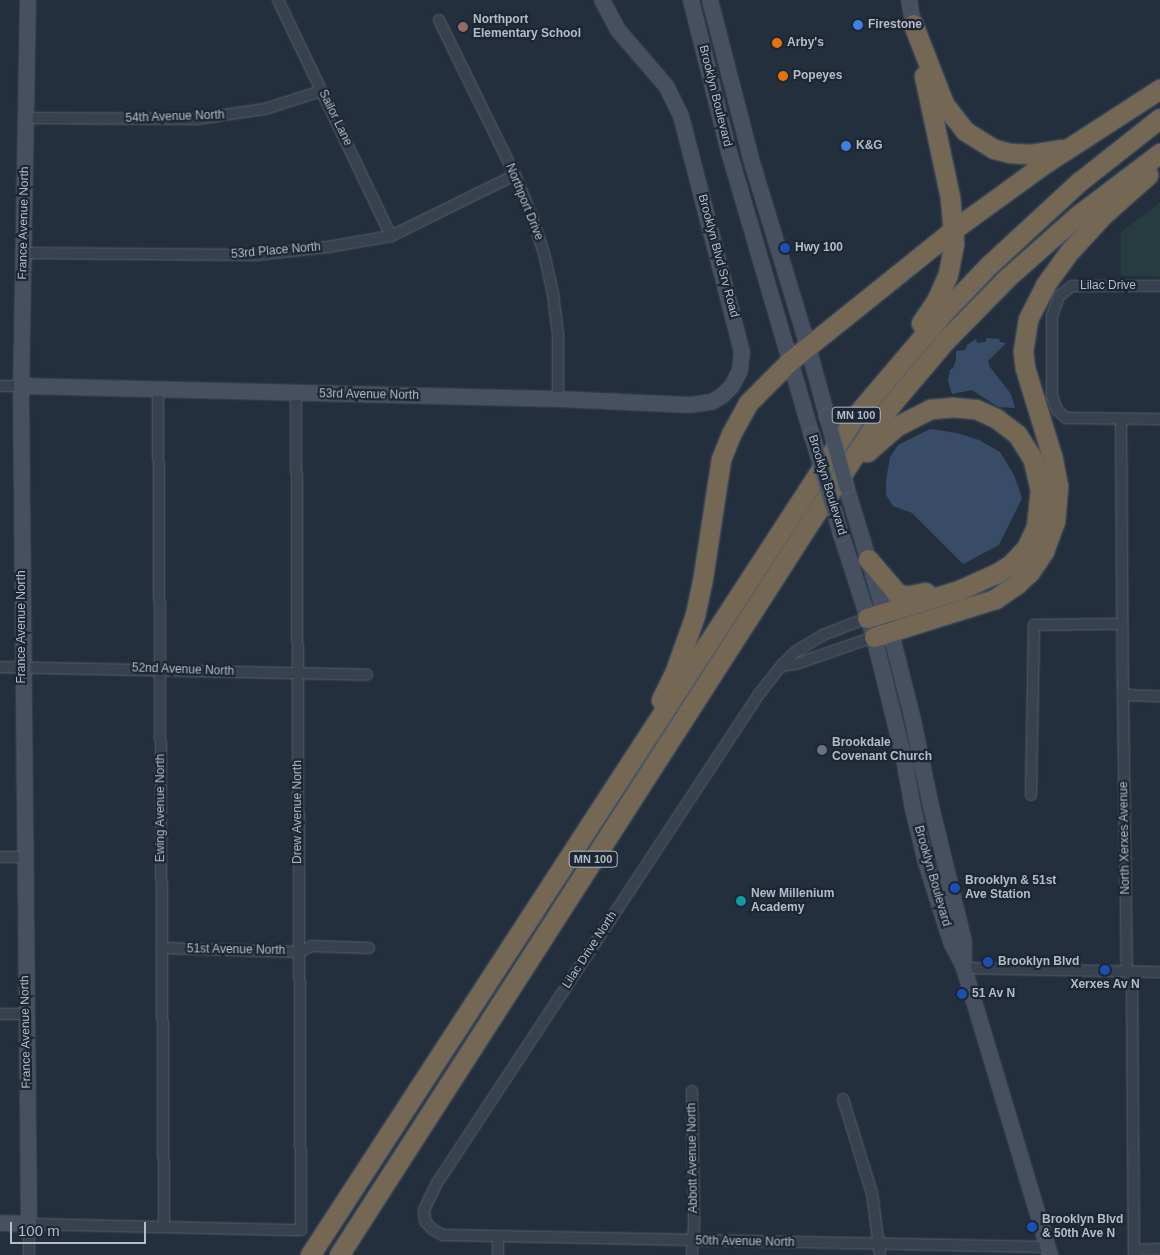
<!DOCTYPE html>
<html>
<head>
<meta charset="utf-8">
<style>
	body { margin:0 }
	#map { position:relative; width:1160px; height:1255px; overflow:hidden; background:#242f3e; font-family:Arial,sans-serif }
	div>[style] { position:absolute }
	.green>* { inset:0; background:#263c3f }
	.water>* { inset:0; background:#394c67 }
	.roads { filter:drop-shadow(0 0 1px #565f6c) drop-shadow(0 0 1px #565f6c) }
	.street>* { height:10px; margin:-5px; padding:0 5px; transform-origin:5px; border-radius:5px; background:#38414e }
	.secondary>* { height:14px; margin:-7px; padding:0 7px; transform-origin:7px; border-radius:7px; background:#465061 }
	.highway>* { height:19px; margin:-9.5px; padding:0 9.5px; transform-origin:9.5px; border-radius:9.5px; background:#746855 }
	.bridges { filter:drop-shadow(0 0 1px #565f6c) drop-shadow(0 0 1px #565f6c) }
	.secondary-bridge>* { height:14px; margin:-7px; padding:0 7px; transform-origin:7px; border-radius:7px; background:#465061 }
	.dots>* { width:14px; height:14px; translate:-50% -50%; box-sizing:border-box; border:2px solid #1d2633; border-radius:50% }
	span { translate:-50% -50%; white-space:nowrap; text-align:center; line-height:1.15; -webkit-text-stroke:4.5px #1d2633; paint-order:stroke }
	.shield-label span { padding:1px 4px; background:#1d2633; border:1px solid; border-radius:4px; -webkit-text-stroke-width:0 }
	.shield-label { font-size:11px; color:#b4bcc9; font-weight:700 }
	.poi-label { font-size:12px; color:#b4bcc9; font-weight:700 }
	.left { translate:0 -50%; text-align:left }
	.street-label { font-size:12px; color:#b4bcc9 }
	.scale { position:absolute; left:10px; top:1222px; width:136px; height:22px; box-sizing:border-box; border:2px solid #b4bcc9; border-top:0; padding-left:6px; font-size:15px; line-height:18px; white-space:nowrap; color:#b4bcc9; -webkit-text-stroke:4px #1d2633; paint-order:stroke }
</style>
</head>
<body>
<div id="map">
	<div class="green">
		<div style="clip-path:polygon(1160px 202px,1160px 277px,1121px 276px,1121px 232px)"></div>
	</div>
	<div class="water">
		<div style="clip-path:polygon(987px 338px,999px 339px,1000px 342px,1006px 343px,988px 361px,990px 367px,1011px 394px,1015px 408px,998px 407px,972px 390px,952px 394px,948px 381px,950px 370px,953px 368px,956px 360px,956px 351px,965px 350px,967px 345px,976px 339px,977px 343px,985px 342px)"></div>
		<div style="clip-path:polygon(930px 429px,957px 433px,979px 440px,1000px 452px,1014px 475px,1022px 498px,999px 545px,963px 564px,912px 513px,893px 506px,886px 495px,886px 480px,890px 457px,898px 445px)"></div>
	</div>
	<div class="roads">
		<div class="street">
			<div style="left:278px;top:0;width:262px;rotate:64.4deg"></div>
			<div style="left:439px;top:20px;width:173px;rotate:63.9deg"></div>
			<div style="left:515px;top:175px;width:42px;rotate:67.7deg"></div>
			<div style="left:531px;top:214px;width:41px;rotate:71.6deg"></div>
			<div style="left:544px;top:253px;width:42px;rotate:77.6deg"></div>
			<div style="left:553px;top:294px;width:41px;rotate:83deg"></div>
			<div style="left:558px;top:335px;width:64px;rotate:90deg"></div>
			<div style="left:25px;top:118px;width:172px;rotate:0.3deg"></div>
			<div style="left:197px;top:119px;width:69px;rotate:-8.4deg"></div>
			<div style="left:265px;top:109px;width:59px;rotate:-17.8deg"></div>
			<div style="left:23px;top:253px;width:232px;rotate:0.5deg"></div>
			<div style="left:255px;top:255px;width:73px;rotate:-6.3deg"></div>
			<div style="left:328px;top:247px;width:64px;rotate:-9.9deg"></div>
			<div style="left:391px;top:236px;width:138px;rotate:-26.2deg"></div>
			<div style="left:1160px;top:286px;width:88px;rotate:180deg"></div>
			<div style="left:1072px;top:286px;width:16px;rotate:142deg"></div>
			<div style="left:1059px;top:296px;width:21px;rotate:109deg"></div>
			<div style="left:1052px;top:316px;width:80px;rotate:90deg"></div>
			<div style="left:1052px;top:396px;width:15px;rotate:70deg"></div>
			<div style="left:1057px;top:410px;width:12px;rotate:42deg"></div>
			<div style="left:1066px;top:418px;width:94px;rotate:0.6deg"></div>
			<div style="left:0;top:386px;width:21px"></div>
			<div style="left:158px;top:389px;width:838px;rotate:89.59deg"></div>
			<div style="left:1121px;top:419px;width:276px;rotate:89.6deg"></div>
			<div style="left:1123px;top:695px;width:276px;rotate:89.2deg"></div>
			<div style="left:1127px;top:971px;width:9px;rotate:58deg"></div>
			<div style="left:1132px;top:979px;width:276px;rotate:89.6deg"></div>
			<div style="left:867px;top:618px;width:47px;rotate:158.9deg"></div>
			<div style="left:823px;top:635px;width:31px;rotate:149deg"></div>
			<div style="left:796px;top:651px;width:21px;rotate:135deg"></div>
			<div style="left:781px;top:666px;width:15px;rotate:-8deg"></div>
			<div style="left:796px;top:664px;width:83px;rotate:-19.1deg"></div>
			<div style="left:781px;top:666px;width:36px;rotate:128deg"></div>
			<div style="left:759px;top:694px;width:585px;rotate:123.36deg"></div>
			<div style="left:437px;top:1183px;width:30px;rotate:116deg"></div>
			<div style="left:424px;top:1210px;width:11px;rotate:85deg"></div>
			<div style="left:425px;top:1221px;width:11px;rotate:49deg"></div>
			<div style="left:432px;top:1229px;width:13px;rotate:29deg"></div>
			<div style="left:443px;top:1235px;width:604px;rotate:1.14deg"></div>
			<div style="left:0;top:667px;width:367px;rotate:1.2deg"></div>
			<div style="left:1123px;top:695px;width:37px;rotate:2deg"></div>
			<div style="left:1031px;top:795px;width:170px;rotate:-89deg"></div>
			<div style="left:1034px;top:625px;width:88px;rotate:-0.7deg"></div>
			<div style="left:0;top:857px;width:24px"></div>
			<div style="left:162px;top:948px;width:137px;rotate:1.7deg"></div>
			<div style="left:299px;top:952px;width:14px;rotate:-25deg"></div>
			<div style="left:312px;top:946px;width:57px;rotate:2deg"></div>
			<div style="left:964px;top:968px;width:196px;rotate:1.2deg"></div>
			<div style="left:0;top:1014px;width:25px"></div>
			<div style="left:692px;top:1091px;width:134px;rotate:89.1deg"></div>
			<div style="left:694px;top:1225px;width:30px;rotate:94deg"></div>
			<div style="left:843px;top:1099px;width:98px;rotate:72.9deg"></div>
			<div style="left:872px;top:1193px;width:63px;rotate:82.6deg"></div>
			<div style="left:498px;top:1236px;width:19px;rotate:90deg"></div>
			<div style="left:1134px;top:1250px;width:26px;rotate:-2deg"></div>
			<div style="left:29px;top:1255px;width:31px;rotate:-90deg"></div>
			<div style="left:29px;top:1224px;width:272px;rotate:1.3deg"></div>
			<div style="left:301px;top:1230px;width:837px;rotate:-90.34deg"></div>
		</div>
		<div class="secondary">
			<div style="left:691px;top:0;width:157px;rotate:76deg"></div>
			<div style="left:729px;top:152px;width:295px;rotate:73.7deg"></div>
			<div style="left:710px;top:0;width:164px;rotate:75.5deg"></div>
			<div style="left:751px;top:159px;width:196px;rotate:73.1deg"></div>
			<div style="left:808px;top:347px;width:72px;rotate:74.6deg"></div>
			<div style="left:909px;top:0;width:35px;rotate:80deg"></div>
			<div style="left:21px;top:386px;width:537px;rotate:1.39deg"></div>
			<div style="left:558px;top:399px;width:132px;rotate:2.6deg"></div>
			<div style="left:690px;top:405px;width:22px;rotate:-8deg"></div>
			<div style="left:712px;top:402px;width:13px;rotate:-32deg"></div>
			<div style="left:723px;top:395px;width:13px;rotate:-45deg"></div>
			<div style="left:732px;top:386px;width:18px;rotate:-63deg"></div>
			<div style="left:740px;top:370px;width:18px;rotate:-84deg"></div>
			<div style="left:742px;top:352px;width:244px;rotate:-104.5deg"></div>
			<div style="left:681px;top:116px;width:32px;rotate:-116deg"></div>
			<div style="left:667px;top:87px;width:75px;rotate:-130.7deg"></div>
			<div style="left:618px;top:30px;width:34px;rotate:-118deg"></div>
			<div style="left:846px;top:486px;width:154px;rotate:73deg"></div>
			<div style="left:891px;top:633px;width:90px;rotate:75.8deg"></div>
			<div style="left:913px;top:720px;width:88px;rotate:78.2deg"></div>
			<div style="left:931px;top:806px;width:139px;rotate:76.3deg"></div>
			<div style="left:964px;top:941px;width:22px;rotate:90deg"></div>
			<div style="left:841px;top:534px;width:108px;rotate:72.2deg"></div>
			<div style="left:874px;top:637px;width:126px;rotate:76.2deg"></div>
			<div style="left:904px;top:759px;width:51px;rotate:79.8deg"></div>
			<div style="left:913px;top:809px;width:56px;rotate:76.5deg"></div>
			<div style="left:926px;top:863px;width:83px;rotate:72.4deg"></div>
			<div style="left:951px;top:942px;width:29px;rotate:63deg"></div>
			<div style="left:964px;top:968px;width:300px;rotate:73.3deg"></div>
			<div style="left:0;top:1223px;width:29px;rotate:2deg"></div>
			<div style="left:29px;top:1224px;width:828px;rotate:-90.55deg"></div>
			<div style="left:21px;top:396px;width:396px;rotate:-89deg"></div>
		</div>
		<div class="highway">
			<div style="left:913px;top:24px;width:86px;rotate:68.8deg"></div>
			<div style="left:944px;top:104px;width:34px;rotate:52deg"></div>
			<div style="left:965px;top:131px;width:34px;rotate:32deg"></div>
			<div style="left:994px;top:149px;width:16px;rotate:14deg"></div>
			<div style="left:1010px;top:153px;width:21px;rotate:3deg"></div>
			<div style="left:1031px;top:154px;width:31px;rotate:-9deg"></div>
			<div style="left:921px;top:323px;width:27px;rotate:-56deg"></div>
			<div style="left:936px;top:301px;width:30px;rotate:-66deg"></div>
			<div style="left:948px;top:274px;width:31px;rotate:-79deg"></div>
			<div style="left:954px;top:244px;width:47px;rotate:-94.9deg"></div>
			<div style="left:950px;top:197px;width:124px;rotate:-102.1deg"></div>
			<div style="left:867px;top:452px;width:40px;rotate:-41deg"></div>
			<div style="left:897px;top:426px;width:38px;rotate:-27deg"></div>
			<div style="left:931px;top:409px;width:21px;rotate:-5deg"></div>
			<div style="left:952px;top:407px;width:24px;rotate:5deg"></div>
			<div style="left:976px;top:409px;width:23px;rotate:25deg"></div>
			<div style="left:997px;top:419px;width:25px;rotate:37deg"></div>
			<div style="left:1017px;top:434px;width:31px;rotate:58deg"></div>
			<div style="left:1033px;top:460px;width:31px;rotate:77deg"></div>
			<div style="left:1040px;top:490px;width:37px;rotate:96deg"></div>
			<div style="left:1036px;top:527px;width:23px;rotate:115deg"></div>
			<div style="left:1026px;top:548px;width:22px;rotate:133deg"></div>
			<div style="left:1011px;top:564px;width:17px;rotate:147deg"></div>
			<div style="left:997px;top:573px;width:42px;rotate:155.9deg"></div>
			<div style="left:959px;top:590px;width:96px;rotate:163.1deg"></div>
			<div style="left:868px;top:559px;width:45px;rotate:49.5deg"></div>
			<div style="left:897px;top:593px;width:9px;rotate:18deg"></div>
			<div style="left:906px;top:596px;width:20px;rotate:-11deg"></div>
			<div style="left:874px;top:637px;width:127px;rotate:-17.4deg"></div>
			<div style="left:995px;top:599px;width:27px;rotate:-34deg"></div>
			<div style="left:1017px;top:584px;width:18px;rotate:-43deg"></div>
			<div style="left:1030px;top:572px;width:25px;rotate:-56deg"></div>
			<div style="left:1044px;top:551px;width:32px;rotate:-70deg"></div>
			<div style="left:1055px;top:521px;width:35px;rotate:-85deg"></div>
			<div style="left:1058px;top:486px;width:31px;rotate:-101deg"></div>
			<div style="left:1052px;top:456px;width:92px;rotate:-107.1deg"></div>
			<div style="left:1025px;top:368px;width:17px;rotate:-97deg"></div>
			<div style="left:1023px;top:351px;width:32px;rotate:-81deg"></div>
			<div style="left:1028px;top:319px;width:38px;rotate:-63deg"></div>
			<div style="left:1045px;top:285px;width:41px;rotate:-54deg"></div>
			<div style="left:1069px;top:252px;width:52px;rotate:-47.4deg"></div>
			<div style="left:1104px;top:214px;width:59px;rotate:-41.6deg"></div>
			<div style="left:661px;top:700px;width:32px;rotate:-64deg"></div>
			<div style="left:675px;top:671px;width:59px;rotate:-70.3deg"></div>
			<div style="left:695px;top:615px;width:33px;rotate:-78deg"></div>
			<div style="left:702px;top:583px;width:125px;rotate:-81.3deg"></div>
			<div style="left:721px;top:459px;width:27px;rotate:-68deg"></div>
			<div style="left:731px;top:434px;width:35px;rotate:-61deg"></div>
			<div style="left:748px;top:403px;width:59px;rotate:-45deg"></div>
			<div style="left:790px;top:361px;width:209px;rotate:-38.8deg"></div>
			<div style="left:953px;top:230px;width:116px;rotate:-35.9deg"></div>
			<div style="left:1047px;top:162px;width:135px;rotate:-32.9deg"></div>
			<div style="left:310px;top:1255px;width:1003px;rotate:-56.96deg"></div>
			<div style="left:857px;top:414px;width:131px;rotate:-49.6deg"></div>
			<div style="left:942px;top:314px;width:69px;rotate:-46.2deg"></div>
			<div style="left:990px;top:264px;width:121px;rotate:-42.7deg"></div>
			<div style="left:1079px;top:182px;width:103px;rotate:-38.3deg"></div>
			<div style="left:339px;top:1255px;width:875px;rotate:-57.27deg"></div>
			<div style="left:812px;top:519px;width:120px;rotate:-56.2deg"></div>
			<div style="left:879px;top:419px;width:104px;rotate:-49.7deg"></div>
			<div style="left:946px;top:340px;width:88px;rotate:-45.5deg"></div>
			<div style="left:1008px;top:277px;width:94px;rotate:-41.5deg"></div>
			<div style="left:1078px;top:215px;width:103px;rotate:-37.1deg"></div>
		</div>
	</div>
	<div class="bridges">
		<div class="secondary-bridge">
			<div style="left:827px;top:416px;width:73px;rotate:74.8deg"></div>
			<div style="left:812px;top:435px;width:103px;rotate:73.7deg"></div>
		</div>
	</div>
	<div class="dots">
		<div style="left:858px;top:25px;background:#3f7fe0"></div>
		<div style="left:463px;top:27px;background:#8d6e63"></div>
		<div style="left:777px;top:43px;background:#e8710a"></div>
		<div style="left:783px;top:76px;background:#e8710a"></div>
		<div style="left:846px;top:146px;background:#3f7fe0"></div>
		<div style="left:785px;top:248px;background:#1a4fb4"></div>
		<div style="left:822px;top:750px;background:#6b7280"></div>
		<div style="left:955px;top:888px;background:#1a4fb4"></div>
		<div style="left:741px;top:901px;background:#0f9aa8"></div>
		<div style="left:988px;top:962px;background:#1a4fb4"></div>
		<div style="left:1105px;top:970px;background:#1a4fb4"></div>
		<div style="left:962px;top:994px;background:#1a4fb4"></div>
		<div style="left:1032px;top:1227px;background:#1a4fb4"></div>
	</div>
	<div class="shield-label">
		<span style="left:856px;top:415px">MN 100</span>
		<span style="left:593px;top:859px">MN 100</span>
	</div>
	<div class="poi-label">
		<span class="left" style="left:473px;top:27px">Northport<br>Elementary School</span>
		<span class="left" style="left:868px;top:25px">Firestone</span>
		<span class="left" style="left:787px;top:43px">Arby's</span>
		<span class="left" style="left:793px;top:76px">Popeyes</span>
		<span class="left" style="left:856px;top:146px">K&amp;G</span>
		<span class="left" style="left:795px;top:248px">Hwy 100</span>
		<span class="left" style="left:832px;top:750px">Brookdale<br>Covenant Church</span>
		<span class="left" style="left:965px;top:888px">Brooklyn &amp; 51st<br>Ave Station</span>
		<span class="left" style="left:751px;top:901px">New Millenium<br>Academy</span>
		<span class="left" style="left:998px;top:962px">Brooklyn Blvd</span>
		<span style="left:1105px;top:985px">Xerxes Av N</span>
		<span class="left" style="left:972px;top:994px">51 Av N</span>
		<span class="left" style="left:1042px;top:1227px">Brooklyn Blvd<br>&amp; 50th Ave N</span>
	</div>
	<div class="street-label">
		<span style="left:715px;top:96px;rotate:76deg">Brooklyn Boulevard</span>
		<span style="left:175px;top:117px;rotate:-2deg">54th Avenue North</span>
		<span style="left:335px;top:118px;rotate:64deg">Sailor Lane</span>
		<span style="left:524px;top:202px;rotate:68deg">Northport Drive</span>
		<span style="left:24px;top:223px;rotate:-89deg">France Avenue North</span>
		<span style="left:276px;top:251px;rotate:-5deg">53rd Place North</span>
		<span style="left:718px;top:256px;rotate:75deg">Brooklyn Blvd Srv Road</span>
		<span style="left:1108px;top:286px">Lilac Drive</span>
		<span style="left:369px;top:395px;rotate:1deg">53rd Avenue North</span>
		<span style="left:827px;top:485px;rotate:73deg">Brooklyn Boulevard</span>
		<span style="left:22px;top:627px;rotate:-90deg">France Avenue North</span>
		<span style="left:183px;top:670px;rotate:2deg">52nd Avenue North</span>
		<span style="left:161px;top:808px;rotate:-90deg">Ewing Avenue North</span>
		<span style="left:298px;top:812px;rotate:-90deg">Drew Avenue North</span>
		<span style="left:1125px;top:838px;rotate:-91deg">North Xerxes Avenue</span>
		<span style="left:932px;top:876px;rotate:74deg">Brooklyn Boulevard</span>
		<span style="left:236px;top:950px;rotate:1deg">51st Avenue North</span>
		<span style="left:590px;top:950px;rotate:-57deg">Lilac Drive North</span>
		<span style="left:26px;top:1032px;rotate:-91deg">France Avenue North</span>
		<span style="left:693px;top:1158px;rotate:-91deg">Abbott Avenue North</span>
		<span style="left:745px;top:1242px;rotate:1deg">50th Avenue North</span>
	</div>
	<div class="scale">100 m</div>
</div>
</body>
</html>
